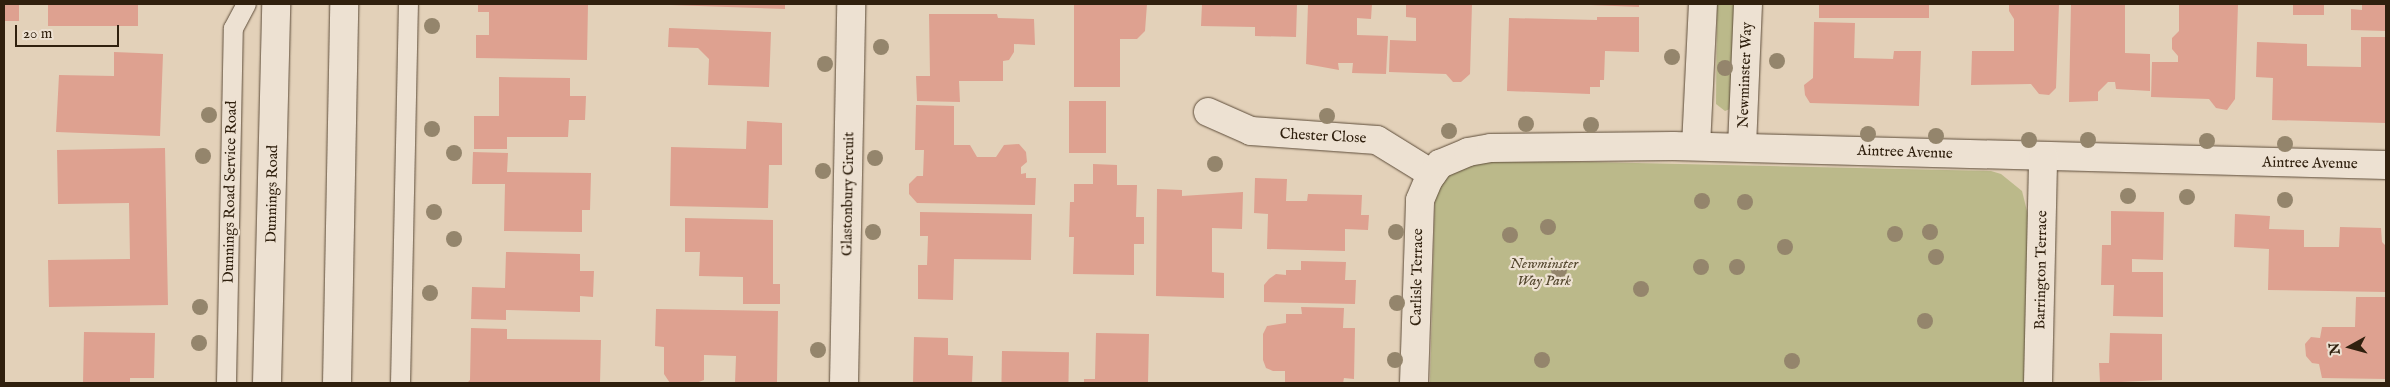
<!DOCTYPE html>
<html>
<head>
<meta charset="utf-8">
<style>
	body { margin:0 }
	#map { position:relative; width:2390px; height:387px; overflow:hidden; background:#e3d1b9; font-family:"IM FELL English",serif }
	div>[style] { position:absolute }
	.green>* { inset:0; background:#bbb98a }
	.building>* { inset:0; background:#dea190; transform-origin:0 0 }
	.roads { filter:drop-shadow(0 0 1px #5d4c39) drop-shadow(0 0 1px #5d4c39) }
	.lane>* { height:19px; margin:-9.5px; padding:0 9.5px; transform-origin:9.5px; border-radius:9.5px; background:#ede1d2 }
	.street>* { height:28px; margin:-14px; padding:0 14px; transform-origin:14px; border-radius:14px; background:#ede1d2 }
	.secondary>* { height:28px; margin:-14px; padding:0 14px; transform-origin:14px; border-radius:14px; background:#ede1d2 }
	.trees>* { width:16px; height:16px; margin:-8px; border-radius:50%; background:#94856c }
	span { translate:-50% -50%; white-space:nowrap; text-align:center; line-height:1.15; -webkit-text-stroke:4.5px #ede1d2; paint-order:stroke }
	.street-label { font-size:15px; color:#30200e }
	.park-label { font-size:15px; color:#53462d; font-style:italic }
	.frame { position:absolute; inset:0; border:5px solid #30200e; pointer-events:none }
	.north { position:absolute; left:2325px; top:322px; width:50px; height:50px; -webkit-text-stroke:4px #ede1d2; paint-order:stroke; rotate:263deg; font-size:14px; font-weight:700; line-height:20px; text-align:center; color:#30200e }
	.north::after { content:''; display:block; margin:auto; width:18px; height:22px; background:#30200e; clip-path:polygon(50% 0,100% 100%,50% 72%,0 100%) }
	.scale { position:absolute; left:15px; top:25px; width:104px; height:22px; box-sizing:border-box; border:2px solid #30200e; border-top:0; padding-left:6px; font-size:15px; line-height:18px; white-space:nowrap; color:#30200e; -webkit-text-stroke:4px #ede1d2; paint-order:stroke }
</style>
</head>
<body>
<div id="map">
	<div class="green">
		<div style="clip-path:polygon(1717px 4px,1735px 4px,1730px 109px,1725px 111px,1716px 104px)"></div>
		<div style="clip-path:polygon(1503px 160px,1991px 171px,2001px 174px,2022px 191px,2029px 219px,2026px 383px,1430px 383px,1435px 190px,1455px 165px)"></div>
	</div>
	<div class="building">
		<div style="left:4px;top:4px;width:15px;height:17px"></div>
		<div style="left:48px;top:4px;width:90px;height:22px"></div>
		<div style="clip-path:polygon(478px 4px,588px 4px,587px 60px,476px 58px,476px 35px,489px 35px,489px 12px,478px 12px)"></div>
		<div style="clip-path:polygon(670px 4px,785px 4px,785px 9px,670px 5px)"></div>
		<div style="clip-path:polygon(1074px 4px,1147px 4px,1145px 31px,1137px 39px,1120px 39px,1120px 87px,1074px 87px)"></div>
		<div style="clip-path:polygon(1202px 4px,1297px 4px,1296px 37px,1255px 36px,1255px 27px,1201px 26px)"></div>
		<div style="clip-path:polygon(1308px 4px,1372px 4px,1371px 19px,1357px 18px,1357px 35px,1388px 36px,1386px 74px,1352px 73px,1353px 63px,1338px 63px,1339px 70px,1306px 64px)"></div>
		<div style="clip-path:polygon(1406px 4px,1472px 4px,1470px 74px,1461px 82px,1453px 82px,1446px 74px,1389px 72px,1390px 40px,1416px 41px,1416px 18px,1406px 17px)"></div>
		<div style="clip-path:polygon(1566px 4px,1639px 4px,1639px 7px)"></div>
		<div style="left:1819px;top:4px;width:110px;height:14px"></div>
		<div style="clip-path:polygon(2009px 4px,2059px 4px,2056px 88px,2049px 95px,2039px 94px,2031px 84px,1971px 85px,1972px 51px,2014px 51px,2014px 19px,2009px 11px)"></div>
		<div style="clip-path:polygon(2071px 4px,2125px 4px,2125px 53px,2150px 54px,2150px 91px,2116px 89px,2115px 82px,2108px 82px,2098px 92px,2098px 101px,2069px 102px)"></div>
		<div style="clip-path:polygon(2179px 4px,2238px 4px,2235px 99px,2227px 110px,2216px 108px,2209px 99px,2151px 97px,2152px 62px,2178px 62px,2178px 56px,2172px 49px,2172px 38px,2179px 31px)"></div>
		<div style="left:2293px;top:4px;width:31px;height:11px"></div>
		<div style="clip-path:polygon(2362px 4px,2386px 4px,2386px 31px,2351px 30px,2351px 9px,2362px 10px)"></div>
		<div style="clip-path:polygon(929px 14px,997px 14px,998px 18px,1034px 19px,1035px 45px,1014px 44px,1014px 52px,1009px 60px,1003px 61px,1003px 81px,959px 81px,960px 102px,917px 101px,916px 76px,930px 76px)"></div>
		<div style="clip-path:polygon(1597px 17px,1639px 17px,1639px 52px,1605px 51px,1604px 80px,1600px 80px,1600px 87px,1590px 87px,1590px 94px,1507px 91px,1509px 18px,1597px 20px)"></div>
		<div style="clip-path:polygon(1814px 22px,1855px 23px,1854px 58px,1893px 59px,1894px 51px,1921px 51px,1919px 106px,1810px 103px,1805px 95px,1804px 85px,1813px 78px)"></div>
		<div style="clip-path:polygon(669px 28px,771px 32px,769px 87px,708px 85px,709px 59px,698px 48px,668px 47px)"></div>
		<div style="clip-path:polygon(2361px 37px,2386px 37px,2386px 123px,2272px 120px,2273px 78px,2256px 77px,2257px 42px,2307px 44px,2307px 66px,2361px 67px)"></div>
		<div style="clip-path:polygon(114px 52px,163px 54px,160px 136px,56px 132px,59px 75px,114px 76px)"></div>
		<div style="clip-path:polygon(499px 77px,570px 78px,570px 96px,586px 96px,585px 120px,569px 120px,568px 137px,507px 137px,507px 149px,474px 149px,474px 116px,499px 116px)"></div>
		<div style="left:1069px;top:101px;width:37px;height:52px"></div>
		<div style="clip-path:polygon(916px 105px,954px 106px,954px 145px,970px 145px,977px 157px,996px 157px,1004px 145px,1019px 144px,1026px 152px,1027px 162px,1021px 167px,1021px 174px,1026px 173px,1026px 178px,1036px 178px,1035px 205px,917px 203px,909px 194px,909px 184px,917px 176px,923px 176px,924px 150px,915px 150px)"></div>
		<div style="clip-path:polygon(747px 121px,782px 123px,782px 165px,769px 165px,768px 208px,670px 206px,671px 147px,746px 149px)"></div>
		<div style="clip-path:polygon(165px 148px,168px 305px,49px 307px,48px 260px,130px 259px,129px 203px,58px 204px,57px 150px)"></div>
		<div style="clip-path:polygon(473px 152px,508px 153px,507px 172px,591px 173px,590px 210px,582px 210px,582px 232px,504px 231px,505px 184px,472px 184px)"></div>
		<div style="clip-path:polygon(1093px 164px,1117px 165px,1117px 185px,1137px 185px,1136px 217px,1144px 217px,1144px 244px,1134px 244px,1134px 275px,1073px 274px,1074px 237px,1069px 237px,1070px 202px,1074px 202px,1074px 184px,1093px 184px)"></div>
		<div style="clip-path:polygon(1255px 178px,1287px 179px,1286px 201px,1307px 201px,1308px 194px,1362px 195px,1361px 215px,1369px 215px,1368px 230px,1345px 229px,1345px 251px,1267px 249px,1268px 214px,1254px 213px)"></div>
		<div style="clip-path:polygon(1157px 189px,1182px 190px,1182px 196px,1243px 192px,1242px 229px,1212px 228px,1212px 272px,1224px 273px,1224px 298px,1156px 296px)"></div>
		<div style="clip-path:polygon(2111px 211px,2164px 212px,2163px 260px,2132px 259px,2132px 272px,2163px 272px,2163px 317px,2113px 316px,2114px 285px,2101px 285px,2102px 245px,2111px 245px)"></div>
		<div style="clip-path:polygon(920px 212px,1032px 214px,1031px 260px,954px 259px,953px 300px,918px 299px,918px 265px,927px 265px,928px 236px,920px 236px)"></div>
		<div style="clip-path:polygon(2235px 214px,2270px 216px,2269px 229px,2304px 230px,2304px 247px,2339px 247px,2340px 227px,2381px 228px,2382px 242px,2386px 246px,2386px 292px,2268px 290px,2269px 249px,2234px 247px)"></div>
		<div style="clip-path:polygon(685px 218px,773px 220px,773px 284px,780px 284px,780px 304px,743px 304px,743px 277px,699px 276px,700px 252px,685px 252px)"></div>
		<div style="clip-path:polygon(506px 252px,580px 254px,580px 271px,594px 271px,593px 297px,580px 296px,580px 312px,506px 310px,506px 320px,471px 319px,472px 287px,505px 288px)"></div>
		<div style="clip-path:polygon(1301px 261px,1346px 262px,1345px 280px,1356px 280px,1355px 304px,1264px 302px,1264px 285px,1269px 279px,1276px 274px,1286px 275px,1286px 270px,1301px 270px)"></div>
		<div style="clip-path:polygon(2356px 297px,2386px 297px,2386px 379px,2322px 378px,2319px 364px,2312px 363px,2306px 356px,2305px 344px,2311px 337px,2320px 338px,2322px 327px,2355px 327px)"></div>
		<div style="clip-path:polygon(1301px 307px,1344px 308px,1343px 328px,1355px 328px,1354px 379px,1344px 378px,1343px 383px,1285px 383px,1285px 371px,1273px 371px,1266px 368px,1263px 360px,1263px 334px,1267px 326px,1286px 323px,1286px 314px,1302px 314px)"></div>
		<div style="clip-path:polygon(656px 309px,778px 311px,777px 383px,735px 383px,736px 356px,704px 355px,704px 380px,696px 383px,670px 383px,664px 374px,664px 347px,655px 346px)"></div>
		<div style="clip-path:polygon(471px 328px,507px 329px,507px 339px,601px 340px,600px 383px,467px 383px,470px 380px)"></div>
		<div style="clip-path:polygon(84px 332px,155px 333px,154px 378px,130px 378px,130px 383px,83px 383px)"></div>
		<div style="clip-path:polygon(1096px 333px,1149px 334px,1148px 383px,1084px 383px,1084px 379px,1095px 379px)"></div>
		<div style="clip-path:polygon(2110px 333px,2162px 334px,2162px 380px,2100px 383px,2099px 363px,2109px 363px)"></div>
		<div style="clip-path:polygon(914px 337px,948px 338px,948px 355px,973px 356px,972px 383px,913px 383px)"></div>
		<div style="left:1002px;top:351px;width:67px;height:32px;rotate:1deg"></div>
	</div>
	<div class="roads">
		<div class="lane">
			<div style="left:226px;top:383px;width:355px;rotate:-88.9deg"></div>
			<div style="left:233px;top:28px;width:27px;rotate:-62deg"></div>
			<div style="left:400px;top:383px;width:379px;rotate:-88.8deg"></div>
		</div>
		<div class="street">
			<div style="left:1208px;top:112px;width:47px;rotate:23.8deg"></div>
			<div style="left:1251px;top:131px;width:126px;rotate:4.1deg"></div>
			<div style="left:1377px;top:140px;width:65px;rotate:31.7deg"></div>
			<div style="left:1696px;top:146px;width:142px;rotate:-87.2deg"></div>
			<div style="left:1742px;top:147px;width:143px;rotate:-87.6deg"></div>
			<div style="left:844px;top:383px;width:379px;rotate:-88.9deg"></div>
			<div style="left:1414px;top:383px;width:183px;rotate:-88.1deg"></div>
			<div style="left:1420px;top:200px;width:23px;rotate:-67deg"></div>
			<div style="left:1429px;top:179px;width:19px;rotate:-54deg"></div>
			<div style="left:1440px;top:164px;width:30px;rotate:-23deg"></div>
			<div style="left:1468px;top:152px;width:23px;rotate:-10deg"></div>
			<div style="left:1491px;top:148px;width:182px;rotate:-0.6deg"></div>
			<div style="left:1673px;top:146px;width:713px;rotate:1.53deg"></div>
			<div style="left:2038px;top:383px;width:227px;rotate:-88.7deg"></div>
		</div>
		<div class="secondary">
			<div style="left:267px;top:383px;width:379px;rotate:-88.6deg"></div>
			<div style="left:337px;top:383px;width:379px;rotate:-88.9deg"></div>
		</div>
	</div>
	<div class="trees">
		<div style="left:432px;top:26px"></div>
		<div style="left:881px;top:47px"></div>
		<div style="left:1672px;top:57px"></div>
		<div style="left:1777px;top:61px"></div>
		<div style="left:825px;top:64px"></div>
		<div style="left:1725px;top:68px"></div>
		<div style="left:209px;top:115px"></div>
		<div style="left:1327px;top:116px"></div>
		<div style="left:1526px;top:124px"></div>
		<div style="left:1591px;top:125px"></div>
		<div style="left:432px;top:129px"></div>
		<div style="left:1449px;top:131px"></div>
		<div style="left:1868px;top:134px"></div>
		<div style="left:1936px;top:136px"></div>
		<div style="left:2029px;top:140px"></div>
		<div style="left:2088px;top:140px"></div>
		<div style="left:2207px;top:141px"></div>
		<div style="left:2285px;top:144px"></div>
		<div style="left:454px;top:153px"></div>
		<div style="left:203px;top:156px"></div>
		<div style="left:875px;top:158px"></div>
		<div style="left:1215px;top:164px"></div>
		<div style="left:823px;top:171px"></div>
		<div style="left:2128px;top:196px"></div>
		<div style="left:2187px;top:197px"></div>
		<div style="left:2285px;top:200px"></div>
		<div style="left:1702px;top:201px"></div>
		<div style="left:1745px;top:202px"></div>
		<div style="left:434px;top:212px"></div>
		<div style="left:1548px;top:227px"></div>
		<div style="left:873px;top:232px"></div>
		<div style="left:1396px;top:232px"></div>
		<div style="left:1930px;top:232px"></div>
		<div style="left:1895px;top:234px"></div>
		<div style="left:1510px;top:235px"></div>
		<div style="left:454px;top:239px"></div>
		<div style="left:1785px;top:247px"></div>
		<div style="left:1936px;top:257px"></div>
		<div style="left:1701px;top:267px"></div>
		<div style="left:1737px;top:267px"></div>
		<div style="left:1559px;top:270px"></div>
		<div style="left:1641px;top:289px"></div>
		<div style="left:430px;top:293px"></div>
		<div style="left:1397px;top:303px"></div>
		<div style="left:200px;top:307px"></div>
		<div style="left:1925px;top:321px"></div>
		<div style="left:199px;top:343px"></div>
		<div style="left:818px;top:350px"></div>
		<div style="left:1395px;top:360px"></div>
		<div style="left:1542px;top:360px"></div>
		<div style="left:1792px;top:361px"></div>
	</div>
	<div class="street-label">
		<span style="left:1745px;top:75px;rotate:-88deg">Newminster Way</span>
		<span style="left:1323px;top:136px;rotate:3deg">Chester Close</span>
		<span style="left:1905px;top:152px;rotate:2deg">Aintree Avenue</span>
		<span style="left:2310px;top:163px;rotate:1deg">Aintree Avenue</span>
		<span style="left:230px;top:192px;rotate:-89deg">Dunnings Road Service Road</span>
		<span style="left:272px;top:194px;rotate:-89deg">Dunnings Road</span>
		<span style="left:848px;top:194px;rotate:-89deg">Glastonbury Circuit</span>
		<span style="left:2041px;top:270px;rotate:-89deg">Barrington Terrace</span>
		<span style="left:1417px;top:277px;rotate:-89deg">Carlisle Terrace</span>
	</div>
	<div class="park-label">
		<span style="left:1544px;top:272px">Newminster<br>Way Park</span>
	</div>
	<div class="frame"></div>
	<div class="north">N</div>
	<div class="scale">20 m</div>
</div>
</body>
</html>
